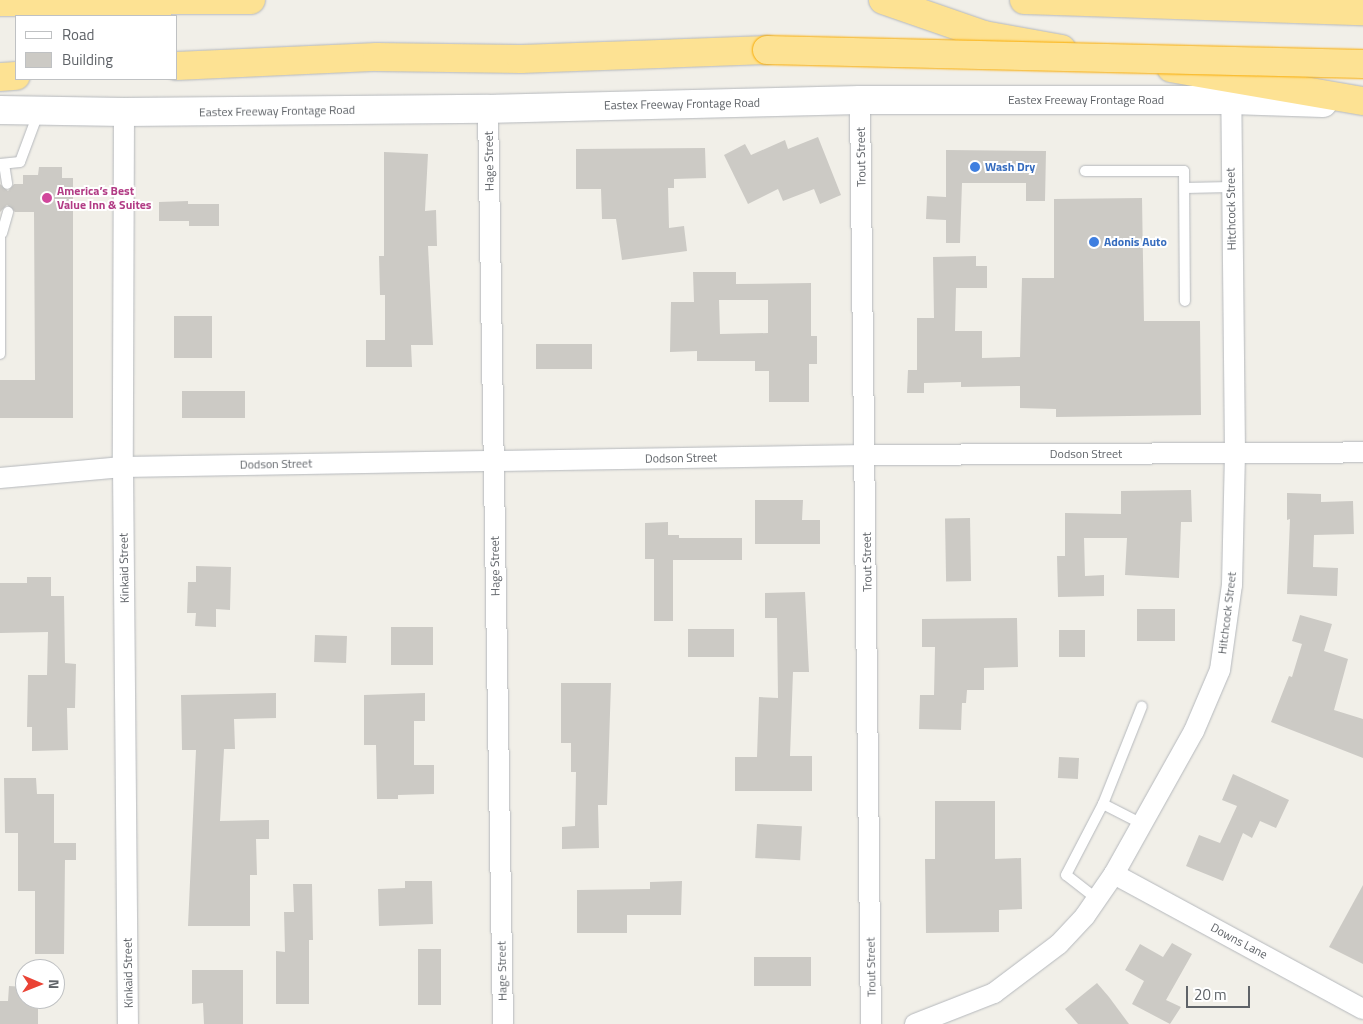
<!DOCTYPE html>
<html>
<head>
<meta charset="utf-8">
<style>
	body { margin:0 }
	#map { position:relative; width:1363px; height:1024px; overflow:hidden; background:#f1efe8; font-family:"Titillium Web",sans-serif }
	div>[style] { position:absolute }
	.building>* { inset:0; background:#cccac5; transform-origin:0 0 }
	.roads { filter:drop-shadow(0 0 1px #b5b8bc) drop-shadow(0 0 1px #b5b8bc) }
	.service>* { height:10px; margin:-5px; padding:0 5px; transform-origin:5px; border-radius:5px; background:#fff }
	.minor>* { height:20px; margin:-10px; padding:0 10px; transform-origin:10px; border-radius:10px; background:#fff }
	.secondary>* { height:28px; margin:-14px; padding:0 14px; transform-origin:14px; border-radius:14px; background:#fff }
	.motorway>* { height:28px; margin:-14px; padding:0 14px; transform-origin:14px; border-radius:14px; background:#fde293 }
	.bridges { filter:drop-shadow(0 0 1px #f9ab00) drop-shadow(0 0 1px #f9ab00) }
	.motorway-bridge>* { height:28px; margin:-14px; padding:0 14px; transform-origin:14px; border-radius:14px; background:#fde293 }
	.dots>* { width:14px; height:14px; translate:-50% -50%; box-sizing:border-box; border:2px solid #fff; border-radius:50% }
	span { translate:-50% -50%; white-space:nowrap; text-align:center; line-height:1.15; -webkit-text-stroke:4px #fff; paint-order:stroke }
	.street-label { font-size:12px; color:#5f6368 }
	.shop-label { font-size:12px; color:#366cbe; font-weight:700 }
	.left { translate:0 -50%; text-align:left }
	.hotel-label { font-size:12px; color:#b23c85; font-weight:700 }
	.legend { position:absolute; left:15px; top:15px; width:162px; height:65px; box-sizing:border-box; background:#fff; border:1px solid #bfc1c3; margin:0; padding:6px 9px; list-style:none; font-size:15px; color:#5f6368 }
	.legend li { display:flex; align-items:center; gap:10px; height:25px }
	.legend b { width:25px; border:1px solid #bfc1c3 }
	.north { position:absolute; left:15px; top:959px; width:50px; height:50px; box-sizing:border-box; background:#fff; border:1px solid #bfc1c3; border-radius:50%; rotate:91deg; font-size:14px; font-weight:700; line-height:20px; text-align:center; color:#5f6368 }
	.north::after { content:''; display:block; margin:auto; width:18px; height:22px; background:#ea4335; clip-path:polygon(50% 0,100% 100%,50% 72%,0 100%) }
	.scale { position:absolute; left:1186px; top:986px; width:64px; height:22px; box-sizing:border-box; border:2px solid #5f6368; border-top:0; padding-left:6px; font-size:15px; line-height:18px; white-space:nowrap; color:#5f6368; -webkit-text-stroke:4px #fff; paint-order:stroke }
</style>
</head>
<body>
<div id="map">
	<div class="building">
		<div style="clip-path:polygon(818px 137px,841px 195px,820px 204px,814px 189px,783px 201px,778px 189px,748px 204px,724px 155px,745px 144px,751px 155px,785px 140px,788px 149px)"></div>
		<div style="clip-path:polygon(705px 148px,706px 178px,674px 179px,674px 188px,668px 188px,669px 228px,684px 226px,687px 251px,622px 260px,616px 219px,602px 219px,601px 189px,576px 189px,576px 149px)"></div>
		<div style="clip-path:polygon(946px 150px,1046px 151px,1045px 201px,1026px 201px,1026px 183px,962px 183px,960px 243px,946px 243px,946px 220px,926px 219px,927px 196px,946px 197px)"></div>
		<div style="clip-path:polygon(384px 152px,428px 154px,425px 211px,436px 210px,437px 246px,428px 246px,433px 345px,411px 345px,412px 367px,366px 367px,366px 340px,385px 340px,385px 295px,380px 295px,379px 256px,384px 256px)"></div>
		<div style="clip-path:polygon(39px 167px,62px 167px,62px 178px,73px 178px,73px 418px,0 418px,0 380px,35px 380px,34px 212px,15px 212px,7px 205px,0 212px,0 184px,8px 191px,14px 184px,23px 184px,23px 175px,38px 175px)"></div>
		<div style="clip-path:polygon(1142px 198px,1144px 321px,1200px 321px,1201px 415px,1056px 417px,1056px 409px,1020px 408px,1020px 386px,961px 387px,961px 382px,924px 383px,924px 393px,907px 393px,908px 370px,917px 370px,917px 318px,934px 318px,933px 257px,976px 256px,976px 266px,987px 266px,987px 288px,956px 288px,955px 331px,982px 331px,982px 358px,1020px 357px,1022px 278px,1054px 278px,1054px 199px)"></div>
		<div style="clip-path:polygon(188px 201px,188px 204px,219px 204px,219px 226px,189px 226px,189px 221px,159px 221px,159px 202px)"></div>
		<div style="clip-path:polygon(evenodd,693px 272px,736px 272px,736px 284px,811px 283px,811px 336px,817px 336px,817px 364px,809px 364px,809px 402px,769px 402px,769px 371px,755px 371px,755px 361px,697px 361px,697px 351px,670px 352px,671px 302px,694px 302px,693px 272px,719px 300px,768px 300px,768px 333px,720px 334px,719px 300px)"></div>
		<div style="left:174px;top:316px;width:38px;height:42px"></div>
		<div style="left:592px;top:344px;width:25px;height:56px;rotate:90deg"></div>
		<div style="left:245px;top:391px;width:27px;height:63px;rotate:90deg"></div>
		<div style="clip-path:polygon(1191px 490px,1192px 522px,1181px 522px,1179px 578px,1125px 575px,1127px 538px,1084px 538px,1085px 576px,1104px 575px,1104px 596px,1058px 597px,1057px 556px,1065px 556px,1065px 513px,1121px 514px,1121px 491px)"></div>
		<div style="clip-path:polygon(1287px 493px,1321px 494px,1321px 502px,1353px 501px,1354px 534px,1314px 535px,1313px 567px,1338px 568px,1337px 596px,1287px 594px,1290px 519px,1287px 520px)"></div>
		<div style="clip-path:polygon(755px 500px,803px 500px,802px 520px,820px 520px,820px 544px,755px 544px)"></div>
		<div style="left:970px;top:518px;width:63px;height:25px;rotate:89deg"></div>
		<div style="clip-path:polygon(668px 522px,668px 535px,679px 535px,679px 538px,742px 538px,742px 560px,673px 560px,673px 621px,654px 621px,654px 559px,645px 559px,645px 523px)"></div>
		<div style="clip-path:polygon(196px 566px,231px 567px,230px 610px,216px 609px,216px 627px,195px 626px,196px 613px,187px 613px,188px 582px,196px 582px)"></div>
		<div style="clip-path:polygon(27px 577px,51px 577px,51px 596px,64px 596px,65px 663px,76px 664px,75px 708px,67px 708px,68px 750px,32px 751px,32px 727px,27px 727px,28px 675px,47px 675px,48px 632px,0 633px,0 583px,27px 583px)"></div>
		<div style="clip-path:polygon(805px 592px,809px 672px,793px 672px,790px 756px,812px 756px,812px 791px,735px 791px,735px 757px,757px 757px,759px 697px,778px 698px,777px 618px,765px 618px,765px 593px)"></div>
		<div style="left:1137px;top:609px;width:38px;height:32px"></div>
		<div style="clip-path:polygon(1300px 615px,1332px 624px,1324px 651px,1348px 659px,1334px 710px,1363px 719px,1363px 758px,1271px 722px,1289px 676px,1292px 677px,1302px 644px,1292px 641px)"></div>
		<div style="clip-path:polygon(1017px 618px,1018px 667px,984px 668px,984px 690px,967px 690px,966px 703px,962px 703px,961px 730px,919px 729px,920px 695px,934px 695px,935px 647px,922px 647px,922px 619px)"></div>
		<div style="left:391px;top:627px;width:42px;height:38px"></div>
		<div style="left:688px;top:629px;width:46px;height:28px"></div>
		<div style="left:1059px;top:630px;width:26px;height:27px"></div>
		<div style="left:315px;top:635px;width:32px;height:27px;rotate:2deg"></div>
		<div style="clip-path:polygon(561px 683px,611px 683px,607px 805px,598px 805px,599px 848px,562px 849px,562px 827px,575px 826px,576px 772px,571px 772px,571px 743px,561px 743px)"></div>
		<div style="clip-path:polygon(276px 693px,276px 718px,234px 719px,235px 749px,224px 749px,220px 821px,269px 820px,269px 839px,256px 839px,257px 875px,250px 875px,250px 926px,188px 926px,196px 750px,182px 750px,181px 695px)"></div>
		<div style="clip-path:polygon(425px 693px,425px 721px,414px 721px,414px 765px,434px 765px,434px 794px,398px 795px,398px 799px,377px 799px,376px 745px,364px 745px,364px 695px)"></div>
		<div style="left:1059px;top:757px;width:20px;height:21px;rotate:3deg"></div>
		<div style="clip-path:polygon(1233px 774px,1289px 800px,1276px 828px,1260px 821px,1252px 838px,1243px 833px,1223px 881px,1186px 866px,1199px 835px,1220px 843px,1237px 806px,1222px 800px)"></div>
		<div style="clip-path:polygon(4px 778px,36px 778px,37px 794px,54px 794px,54px 843px,76px 843px,76px 860px,65px 860px,64px 954px,35px 954px,35px 891px,18px 891px,18px 833px,5px 833px)"></div>
		<div style="clip-path:polygon(935px 801px,995px 801px,995px 859px,1021px 858px,1022px 909px,999px 910px,999px 932px,926px 933px,925px 859px,935px 859px)"></div>
		<div style="left:757px;top:824px;width:45px;height:34px;rotate:3deg"></div>
		<div style="clip-path:polygon(405px 881px,432px 881px,433px 924px,379px 926px,378px 889px,405px 888px)"></div>
		<div style="clip-path:polygon(682px 881px,681px 915px,627px 915px,627px 933px,577px 933px,577px 890px,650px 889px,650px 882px)"></div>
		<div style="clip-path:polygon(293px 884px,312px 884px,313px 940px,309px 940px,309px 1004px,276px 1004px,276px 951px,285px 952px,284px 912px,294px 912px)"></div>
		<div style="clip-path:polygon(1363px 885px,1363px 964px,1329px 947px)"></div>
		<div style="clip-path:polygon(1172px 943px,1192px 954px,1166px 1000px,1181px 1007px,1170px 1024px,1132px 1004px,1144px 981px,1125px 970px,1140px 944px,1163px 957px)"></div>
		<div style="left:418px;top:949px;width:23px;height:56px"></div>
		<div style="left:754px;top:957px;width:57px;height:29px"></div>
		<div style="clip-path:polygon(192px 970px,243px 970px,243px 1024px,204px 1024px,203px 1003px,192px 1004px)"></div>
		<div style="clip-path:polygon(1097px 983px,1109px 997px,1129px 1024px,1078px 1024px,1065px 1009px)"></div>
		<div style="clip-path:polygon(9px 986px,25px 987px,25px 999px,38px 999px,38px 1024px,0 1024px,0 1001px,8px 1001px)"></div>
	</div>
	<div class="roads">
		<div class="service">
			<div style="left:0;top:164px;width:20px;rotate:-6deg"></div>
			<div style="left:20px;top:162px;width:54px;rotate:-69.6deg"></div>
			<div style="left:4px;top:164px;width:20px;rotate:81deg"></div>
			<div style="left:1085px;top:171px;width:99px"></div>
			<div style="left:1184px;top:171px;width:130px;rotate:89.6deg"></div>
			<div style="left:1185px;top:188px;width:46px;rotate:-1.2deg"></div>
			<div style="left:0;top:230px;width:124px;rotate:90deg"></div>
			<div style="left:2px;top:233px;width:22px;rotate:-74deg"></div>
			<div style="left:1103px;top:804px;width:105px;rotate:-68.3deg"></div>
			<div style="left:1097px;top:899px;width:39px;rotate:-142deg"></div>
			<div style="left:1066px;top:875px;width:80px;rotate:-62.5deg"></div>
			<div style="left:1103px;top:804px;width:44px;rotate:27.1deg"></div>
		</div>
		<div class="minor">
			<div style="left:860px;top:100px;width:924px;rotate:89.32deg"></div>
			<div style="left:488px;top:109px;width:915px;rotate:89.06deg"></div>
			<div style="left:124px;top:112px;width:355px;rotate:90.2deg"></div>
			<div style="left:123px;top:467px;width:557px;rotate:89.49deg"></div>
			<div style="left:0;top:478px;width:123px;rotate:-5.1deg"></div>
			<div style="left:123px;top:467px;width:743px;rotate:-0.93deg"></div>
			<div style="left:866px;top:455px;width:497px;rotate:-0.3deg"></div>
			<div style="left:1114px;top:874px;width:283px;rotate:28.5deg"></div>
			<div style="left:915px;top:1024px;width:85px;rotate:-21.4deg"></div>
			<div style="left:994px;top:993px;width:81px;rotate:-37deg"></div>
			<div style="left:1059px;top:944px;width:38px;rotate:-47deg"></div>
			<div style="left:1085px;top:916px;width:51px;rotate:-55.4deg"></div>
			<div style="left:1114px;top:874px;width:164px;rotate:-60.8deg"></div>
			<div style="left:1194px;top:731px;width:66px;rotate:-66.9deg"></div>
			<div style="left:1220px;top:670px;width:86px;rotate:-82deg"></div>
			<div style="left:1232px;top:585px;width:132px;rotate:-88.7deg"></div>
			<div style="left:1235px;top:453px;width:353px;rotate:-90.6deg"></div>
		</div>
		<div class="secondary">
			<div style="left:0;top:110px;width:124px;rotate:0.9deg"></div>
			<div style="left:124px;top:112px;width:364px;rotate:-0.5deg"></div>
			<div style="left:488px;top:109px;width:372px;rotate:-1.4deg"></div>
			<div style="left:860px;top:100px;width:371px"></div>
			<div style="left:1231px;top:100px;width:92px;rotate:1.9deg"></div>
		</div>
		<div class="motorway">
			<div style="left:883px;top:0;width:107px;rotate:19.1deg"></div>
			<div style="left:984px;top:35px;width:79px;rotate:10.2deg"></div>
			<div style="left:1024px;top:0;width:339px;rotate:1.9deg"></div>
			<div style="left:0;top:2px;width:251px;rotate:-0.5deg"></div>
			<div style="left:176px;top:66px;width:201px;rotate:-2.6deg"></div>
			<div style="left:377px;top:57px;width:144px;rotate:0.8deg"></div>
			<div style="left:521px;top:59px;width:246px;rotate:-2.1deg"></div>
			<div style="left:1171px;top:68px;width:195px;rotate:9.8deg"></div>
			<div style="left:0;top:77px;width:16px;rotate:-4deg"></div>
		</div>
	</div>
	<div class="bridges">
		<div class="motorway-bridge">
			<div style="left:767px;top:50px;width:596px;rotate:1.35deg"></div>
		</div>
	</div>
	<div class="dots">
		<div style="left:975px;top:167px;background:#3f7fe0"></div>
		<div style="left:47px;top:198px;background:#d1479c"></div>
		<div style="left:1094px;top:242px;background:#3f7fe0"></div>
	</div>
	<div class="street-label">
		<span style="left:1086px;top:100px">Eastex Freeway Frontage Road</span>
		<span style="left:682px;top:104px;rotate:-1deg">Eastex Freeway Frontage Road</span>
		<span style="left:277px;top:111px;rotate:-1deg">Eastex Freeway Frontage Road</span>
		<span style="left:861px;top:157px;rotate:-91deg">Trout Street</span>
		<span style="left:489px;top:161px;rotate:-91deg">Hage Street</span>
		<span style="left:1231px;top:209px;rotate:-91deg">Hitchcock Street</span>
		<span style="left:1086px;top:454px">Dodson Street</span>
		<span style="left:681px;top:458px;rotate:-1deg">Dodson Street</span>
		<span style="left:276px;top:464px;rotate:-1deg">Dodson Street</span>
		<span style="left:867px;top:562px;rotate:-91deg">Trout Street</span>
		<span style="left:495px;top:566px;rotate:-91deg">Hage Street</span>
		<span style="left:124px;top:568px;rotate:-91deg">Kinkaid Street</span>
		<span style="left:1227px;top:613px;rotate:-83deg">Hitchcock Street</span>
		<span style="left:1239px;top:941px;rotate:28deg">Downs Lane</span>
		<span style="left:871px;top:967px;rotate:-91deg">Trout Street</span>
		<span style="left:502px;top:971px;rotate:-91deg">Hage Street</span>
		<span style="left:128px;top:973px;rotate:-91deg">Kinkaid Street</span>
	</div>
	<div class="shop-label">
		<span class="left" style="left:985px;top:167px">Wash Dry</span>
		<span class="left" style="left:1104px;top:242px">Adonis Auto</span>
	</div>
	<div class="hotel-label">
		<span class="left" style="left:57px;top:198px">America’s Best<br>Value Inn &amp; Suites</span>
	</div>
	<ul class="legend">
	<li><b style="height:6px;background:#fff"></b>Road</li>
	<li><b style="height:14px;background:#cccac5"></b>Building</li>
	</ul>
	<div class="north">N</div>
	<div class="scale">20 m</div>
</div>
</body>
</html>
